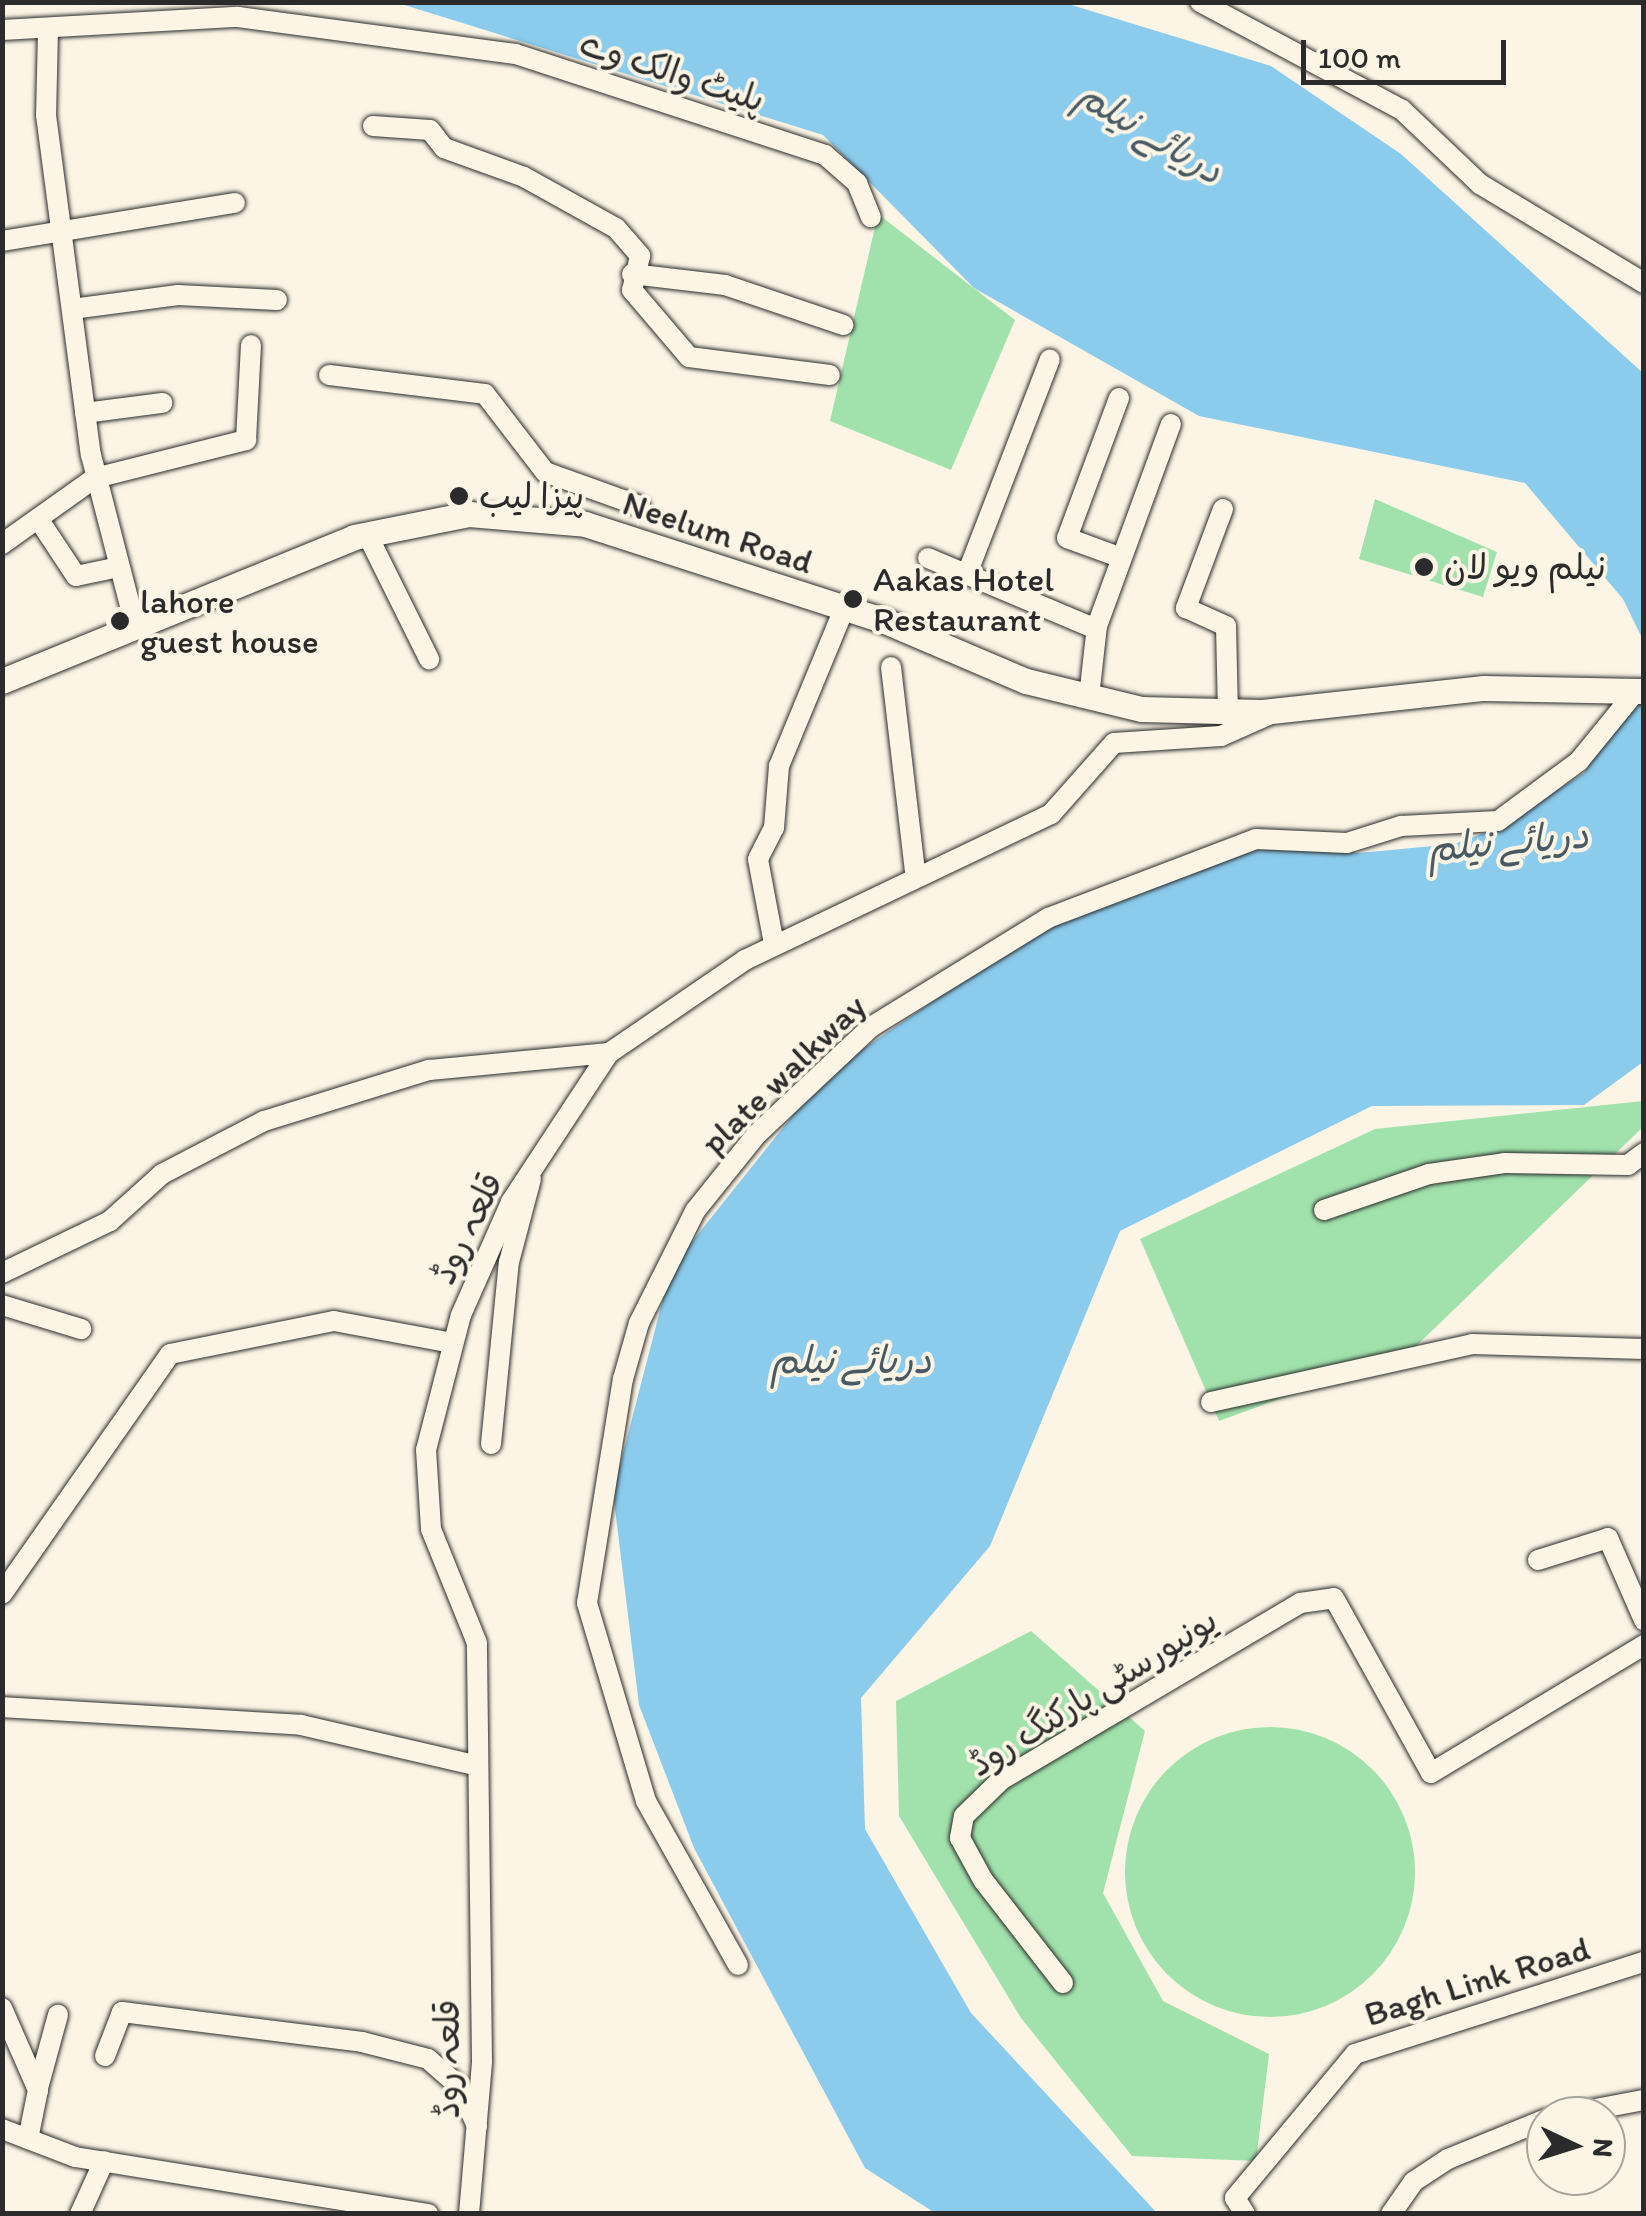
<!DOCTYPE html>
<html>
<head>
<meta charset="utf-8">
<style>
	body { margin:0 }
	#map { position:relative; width:1646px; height:2216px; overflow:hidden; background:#fcf5e5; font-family:Itim,"Playpen Sans Arabic",sans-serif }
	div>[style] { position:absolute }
	.green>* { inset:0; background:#a1e2ac }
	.round { border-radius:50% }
	.water>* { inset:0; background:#8bcbec }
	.roads { filter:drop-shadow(0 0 2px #2b2b2b) drop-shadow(0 0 2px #2b2b2b) }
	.minor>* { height:20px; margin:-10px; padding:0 10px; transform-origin:10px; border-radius:10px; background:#fcf5e5 }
	.major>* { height:25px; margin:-12.5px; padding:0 12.5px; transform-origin:12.5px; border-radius:12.5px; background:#fcf5e5 }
	.dots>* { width:28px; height:28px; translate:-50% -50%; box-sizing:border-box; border:5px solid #fcf5e5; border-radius:50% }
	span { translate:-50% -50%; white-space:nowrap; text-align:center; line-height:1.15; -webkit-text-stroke:8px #fcf5e5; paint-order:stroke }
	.street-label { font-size:35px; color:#2b2b2b }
	.poi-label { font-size:35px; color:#2b2b2b }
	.left { translate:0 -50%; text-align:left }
	.water-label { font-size:38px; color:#485b65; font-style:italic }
	.frame { position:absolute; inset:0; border:5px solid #2b2b2b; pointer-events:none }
	.north { position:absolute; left:1526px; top:2096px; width:100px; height:100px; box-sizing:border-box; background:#fcf5e5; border:2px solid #a8a49b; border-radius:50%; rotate:94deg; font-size:28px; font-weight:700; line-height:40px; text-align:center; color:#2b2b2b }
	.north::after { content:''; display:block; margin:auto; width:35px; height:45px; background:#2b2b2b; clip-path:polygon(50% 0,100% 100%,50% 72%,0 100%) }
	.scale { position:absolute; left:1301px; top:40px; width:205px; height:45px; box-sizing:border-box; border:5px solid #2b2b2b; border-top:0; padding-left:12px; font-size:30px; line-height:35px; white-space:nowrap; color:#2b2b2b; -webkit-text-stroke:8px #fcf5e5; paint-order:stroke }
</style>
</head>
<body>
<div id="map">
	<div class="green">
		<div style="clip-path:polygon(878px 214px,1015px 320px,951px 470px,830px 421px)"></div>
		<div style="clip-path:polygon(1375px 499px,1497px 552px,1483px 597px,1359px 559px)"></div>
		<div style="clip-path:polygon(1643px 1101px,1643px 1127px,1410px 1352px,1219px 1421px,1140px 1239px,1375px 1129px)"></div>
		<div style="clip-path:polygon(1031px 1631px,1145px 1731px,1103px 1893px,1163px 2001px,1269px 2054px,1256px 2161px,1132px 2156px,1021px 2018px,899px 1816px,896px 1701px)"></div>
		<div class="round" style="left:1125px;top:1727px;width:290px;height:290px"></div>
	</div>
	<div class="water">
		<div style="clip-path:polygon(398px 3px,1065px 3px,1271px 66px,1401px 154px,1643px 373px,1643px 640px,1623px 599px,1525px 483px,1199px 416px,974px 288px,823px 135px)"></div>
		<div style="clip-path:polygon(1643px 680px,1643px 1062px,1584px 1105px,1372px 1106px,1120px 1231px,990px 1546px,861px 1698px,865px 1829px,971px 2013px,1157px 2213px,935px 2213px,865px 2168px,694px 1848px,639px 1705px,613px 1492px,671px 1268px,826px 1074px,1035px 932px,1247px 851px,1300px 844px,1359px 853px,1454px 844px,1498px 828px,1584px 773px)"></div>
	</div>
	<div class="roads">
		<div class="minor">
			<div style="left:1200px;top:2px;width:229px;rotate:28.1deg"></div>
			<div style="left:1402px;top:110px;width:108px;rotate:43.5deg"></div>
			<div style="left:1480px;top:184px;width:192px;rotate:31.1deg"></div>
			<div style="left:2px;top:30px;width:236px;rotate:-3.2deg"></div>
			<div style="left:238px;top:17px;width:280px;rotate:7.6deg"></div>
			<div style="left:516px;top:54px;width:325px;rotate:18.1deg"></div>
			<div style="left:825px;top:155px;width:43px;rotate:41.2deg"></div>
			<div style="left:857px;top:183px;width:37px;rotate:68deg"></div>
			<div style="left:48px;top:30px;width:85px;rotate:91.3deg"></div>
			<div style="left:46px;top:115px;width:343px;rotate:82.5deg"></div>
			<div style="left:91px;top:455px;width:180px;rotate:75.5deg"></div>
			<div style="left:373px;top:126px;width:57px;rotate:4deg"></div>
			<div style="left:430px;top:130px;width:23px;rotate:52deg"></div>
			<div style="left:444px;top:148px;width:85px;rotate:19.9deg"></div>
			<div style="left:524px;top:177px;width:105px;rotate:29deg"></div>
			<div style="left:616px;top:228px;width:37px;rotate:49deg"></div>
			<div style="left:640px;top:256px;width:35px;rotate:103deg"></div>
			<div style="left:632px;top:290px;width:88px;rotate:49.6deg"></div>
			<div style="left:689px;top:357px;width:142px;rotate:7.3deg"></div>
			<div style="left:2px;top:241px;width:236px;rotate:-9.3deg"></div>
			<div style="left:632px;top:274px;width:94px;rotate:6.7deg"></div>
			<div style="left:725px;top:285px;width:125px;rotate:18.7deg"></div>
			<div style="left:72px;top:309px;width:107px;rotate:-7.5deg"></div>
			<div style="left:178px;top:295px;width:99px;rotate:2.9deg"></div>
			<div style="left:329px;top:375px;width:157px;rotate:6.9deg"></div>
			<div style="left:485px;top:394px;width:98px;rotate:52.4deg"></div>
			<div style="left:545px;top:472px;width:101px;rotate:19.7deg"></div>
			<div style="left:1119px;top:398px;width:149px;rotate:110.4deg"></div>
			<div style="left:1067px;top:538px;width:55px;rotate:20.1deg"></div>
			<div style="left:85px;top:413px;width:78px;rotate:-7.4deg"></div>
			<div style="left:1223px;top:509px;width:106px;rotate:110.5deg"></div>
			<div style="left:1186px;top:608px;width:44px;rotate:24.2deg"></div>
			<div style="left:1226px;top:626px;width:85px;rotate:88.7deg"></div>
			<div style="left:39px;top:520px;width:67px;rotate:56.5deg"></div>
			<div style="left:76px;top:576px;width:44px;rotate:-11.8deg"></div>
			<div style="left:367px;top:534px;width:140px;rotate:63.6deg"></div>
			<div style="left:2px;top:544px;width:114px;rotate:-35.4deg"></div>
			<div style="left:95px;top:478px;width:156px;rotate:-14.1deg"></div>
			<div style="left:246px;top:440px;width:95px;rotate:-87deg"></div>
			<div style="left:928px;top:558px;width:182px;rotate:22.9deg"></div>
			<div style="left:967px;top:574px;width:230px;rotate:-68.9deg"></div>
			<div style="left:891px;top:667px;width:206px;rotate:83.3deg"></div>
			<div style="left:1089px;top:697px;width:71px;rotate:-83.6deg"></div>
			<div style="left:1097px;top:626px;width:215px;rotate:-69.9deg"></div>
			<div style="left:774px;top:944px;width:86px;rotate:-100.7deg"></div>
			<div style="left:758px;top:859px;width:35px;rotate:-63deg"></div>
			<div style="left:774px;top:828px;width:62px;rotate:-85.4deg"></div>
			<div style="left:779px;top:766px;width:170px;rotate:-67.5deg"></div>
			<div style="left:1324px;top:1210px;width:111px;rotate:-18.9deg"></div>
			<div style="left:1429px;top:1174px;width:76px;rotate:-8.3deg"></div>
			<div style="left:1504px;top:1163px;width:124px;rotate:0.9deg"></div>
			<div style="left:1628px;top:1165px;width:20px;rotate:-37deg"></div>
			<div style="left:2px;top:1273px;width:120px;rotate:-25.7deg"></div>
			<div style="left:110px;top:1221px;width:70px;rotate:-42.1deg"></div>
			<div style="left:162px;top:1174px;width:115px;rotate:-27.5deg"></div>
			<div style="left:264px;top:1121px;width:173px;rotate:-17.2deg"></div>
			<div style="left:429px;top:1070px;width:181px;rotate:-5.4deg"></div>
			<div style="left:2px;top:1305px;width:83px;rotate:16.9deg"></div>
			<div style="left:1211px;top:1402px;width:267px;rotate:-12.5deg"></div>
			<div style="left:1472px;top:1344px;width:172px;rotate:1.7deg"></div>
			<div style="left:491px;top:1444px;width:183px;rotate:-84.4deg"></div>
			<div style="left:509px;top:1262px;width:86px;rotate:-75.2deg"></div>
			<div style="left:1538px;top:1560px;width:73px;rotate:-17.4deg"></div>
			<div style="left:1608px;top:1538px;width:90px;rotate:66.3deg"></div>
			<div style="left:2px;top:1594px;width:293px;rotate:-55deg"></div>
			<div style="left:170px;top:1354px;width:167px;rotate:-11.4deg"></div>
			<div style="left:334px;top:1321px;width:121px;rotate:10.5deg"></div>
			<div style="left:2px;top:1707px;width:300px;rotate:3.4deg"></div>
			<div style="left:301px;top:1725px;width:178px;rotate:13deg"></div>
			<div style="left:738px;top:1965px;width:188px;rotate:-119.3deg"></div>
			<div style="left:646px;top:1801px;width:207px;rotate:-106.6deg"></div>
			<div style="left:587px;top:1603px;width:227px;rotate:-80.9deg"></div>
			<div style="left:623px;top:1379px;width:58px;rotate:-74.1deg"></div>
			<div style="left:639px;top:1323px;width:125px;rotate:-63.4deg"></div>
			<div style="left:695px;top:1211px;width:97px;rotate:-51.2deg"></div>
			<div style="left:756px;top:1135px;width:158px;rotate:-43.2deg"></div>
			<div style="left:871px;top:1027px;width:208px;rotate:-31.6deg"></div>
			<div style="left:1048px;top:918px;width:222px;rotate:-20.8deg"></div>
			<div style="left:1256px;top:839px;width:91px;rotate:2.5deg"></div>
			<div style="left:1347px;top:843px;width:57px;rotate:-17.5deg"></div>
			<div style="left:1401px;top:826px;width:97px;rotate:-3deg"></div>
			<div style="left:1498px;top:821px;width:101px;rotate:-36.5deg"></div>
			<div style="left:1579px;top:761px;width:90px;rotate:-50.8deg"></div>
			<div style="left:1063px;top:1983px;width:130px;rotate:-127.8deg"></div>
			<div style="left:983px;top:1880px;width:48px;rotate:-118.7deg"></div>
			<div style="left:960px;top:1838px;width:22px;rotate:-80deg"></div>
			<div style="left:964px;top:1816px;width:52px;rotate:-44.2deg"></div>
			<div style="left:1001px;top:1780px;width:347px;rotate:-30.6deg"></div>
			<div style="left:1300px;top:1603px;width:34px;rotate:-8deg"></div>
			<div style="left:1334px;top:1598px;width:200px;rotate:61deg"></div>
			<div style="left:1431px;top:1773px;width:249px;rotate:-31deg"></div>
			<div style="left:2px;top:2008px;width:90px;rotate:66.3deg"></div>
			<div style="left:38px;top:2090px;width:50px;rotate:101.5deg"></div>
			<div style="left:105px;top:2056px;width:47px;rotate:-68.9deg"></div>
			<div style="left:122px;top:2012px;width:242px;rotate:7.1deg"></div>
			<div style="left:362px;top:2042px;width:68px;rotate:14.4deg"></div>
			<div style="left:428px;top:2059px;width:41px;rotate:41.1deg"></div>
			<div style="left:459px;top:2086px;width:44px;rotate:65.8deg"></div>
			<div style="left:38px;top:2088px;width:76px;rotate:-74.7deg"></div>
			<div style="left:1559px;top:2116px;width:86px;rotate:-10.7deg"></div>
			<div style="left:2px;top:2129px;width:78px;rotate:21deg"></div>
			<div style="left:75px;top:2157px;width:358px;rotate:9.2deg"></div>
			<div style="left:80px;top:2214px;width:58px;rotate:-65.6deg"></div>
			<div style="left:469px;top:2214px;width:154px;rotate:-85.1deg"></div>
			<div style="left:482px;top:2061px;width:418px;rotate:-90.7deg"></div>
			<div style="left:477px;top:1643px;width:123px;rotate:-112deg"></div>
			<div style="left:431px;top:1529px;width:79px;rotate:-93.6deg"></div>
			<div style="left:426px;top:1450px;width:139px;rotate:-75.5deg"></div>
			<div style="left:461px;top:1315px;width:124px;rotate:-66.1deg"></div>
			<div style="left:511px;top:1202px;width:178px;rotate:-56.7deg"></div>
			<div style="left:609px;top:1053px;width:165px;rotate:-34.4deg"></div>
			<div style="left:745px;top:960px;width:339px;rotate:-25.5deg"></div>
			<div style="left:1051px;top:814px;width:95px;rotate:-48.4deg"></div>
			<div style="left:1114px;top:743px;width:107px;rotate:-3.7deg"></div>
			<div style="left:1221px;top:736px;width:64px;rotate:-23.8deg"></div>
			<div style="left:1245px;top:2214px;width:19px;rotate:-122deg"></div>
			<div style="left:1235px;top:2198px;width:187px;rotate:-50.2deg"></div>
			<div style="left:1355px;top:2054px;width:303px;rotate:-17.7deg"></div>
			<div style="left:1391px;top:2214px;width:39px;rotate:-55deg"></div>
			<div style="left:1413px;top:2182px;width:42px;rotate:-33.3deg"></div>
			<div style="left:1448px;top:2159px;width:106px;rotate:-22.2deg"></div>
		</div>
		<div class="major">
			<div style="left:2px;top:681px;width:380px;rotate:-22.2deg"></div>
			<div style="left:354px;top:537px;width:117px;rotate:-11.3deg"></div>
			<div style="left:469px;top:514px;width:116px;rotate:4.9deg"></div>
			<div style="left:585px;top:524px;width:315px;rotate:17.9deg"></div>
			<div style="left:885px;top:621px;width:153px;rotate:23.1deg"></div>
			<div style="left:1026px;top:681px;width:118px;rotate:13.7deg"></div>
			<div style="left:1141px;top:709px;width:121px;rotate:1.4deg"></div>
			<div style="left:1262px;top:712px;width:223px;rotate:-6.2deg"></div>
			<div style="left:1484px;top:688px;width:160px;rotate:1.1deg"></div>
		</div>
	</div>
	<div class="dots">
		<div style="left:459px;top:496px;background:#2b2b2b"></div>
		<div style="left:1424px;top:567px;background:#2b2b2b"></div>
		<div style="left:853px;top:599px;background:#2b2b2b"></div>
		<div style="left:120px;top:621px;background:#2b2b2b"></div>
	</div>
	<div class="street-label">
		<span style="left:672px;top:71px;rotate:18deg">پلیٹ والک وے</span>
		<span style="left:718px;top:532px;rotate:18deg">Neelum Road</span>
		<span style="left:783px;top:1074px;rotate:-44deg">plate walkway</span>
		<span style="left:467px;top:1228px;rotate:-64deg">قلعہ روڈ</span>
		<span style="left:1093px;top:1692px;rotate:-32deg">یونیورسٹی پارکنگ روڈ</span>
		<span style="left:1477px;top:1981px;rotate:-17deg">Bagh Link Road</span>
		<span style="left:447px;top:2059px;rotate:-90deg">قلعہ روڈ</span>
	</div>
	<div class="poi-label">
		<span class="left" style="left:479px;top:496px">پیزا لیب</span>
		<span class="left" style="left:1444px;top:567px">نیلم ویو لان</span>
		<span class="left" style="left:873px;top:599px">Aakas Hotel<br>Restaurant</span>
		<span class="left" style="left:140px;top:621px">lahore<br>guest house</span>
	</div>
	<div class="water-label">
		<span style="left:1150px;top:133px;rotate:31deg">دریائے نیلم</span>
		<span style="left:1508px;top:842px;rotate:-5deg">دریائے نیلم</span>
		<span style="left:851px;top:1361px">دریائے نیلم</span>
	</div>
	<div class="frame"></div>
	<div class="north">N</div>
	<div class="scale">100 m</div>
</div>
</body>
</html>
